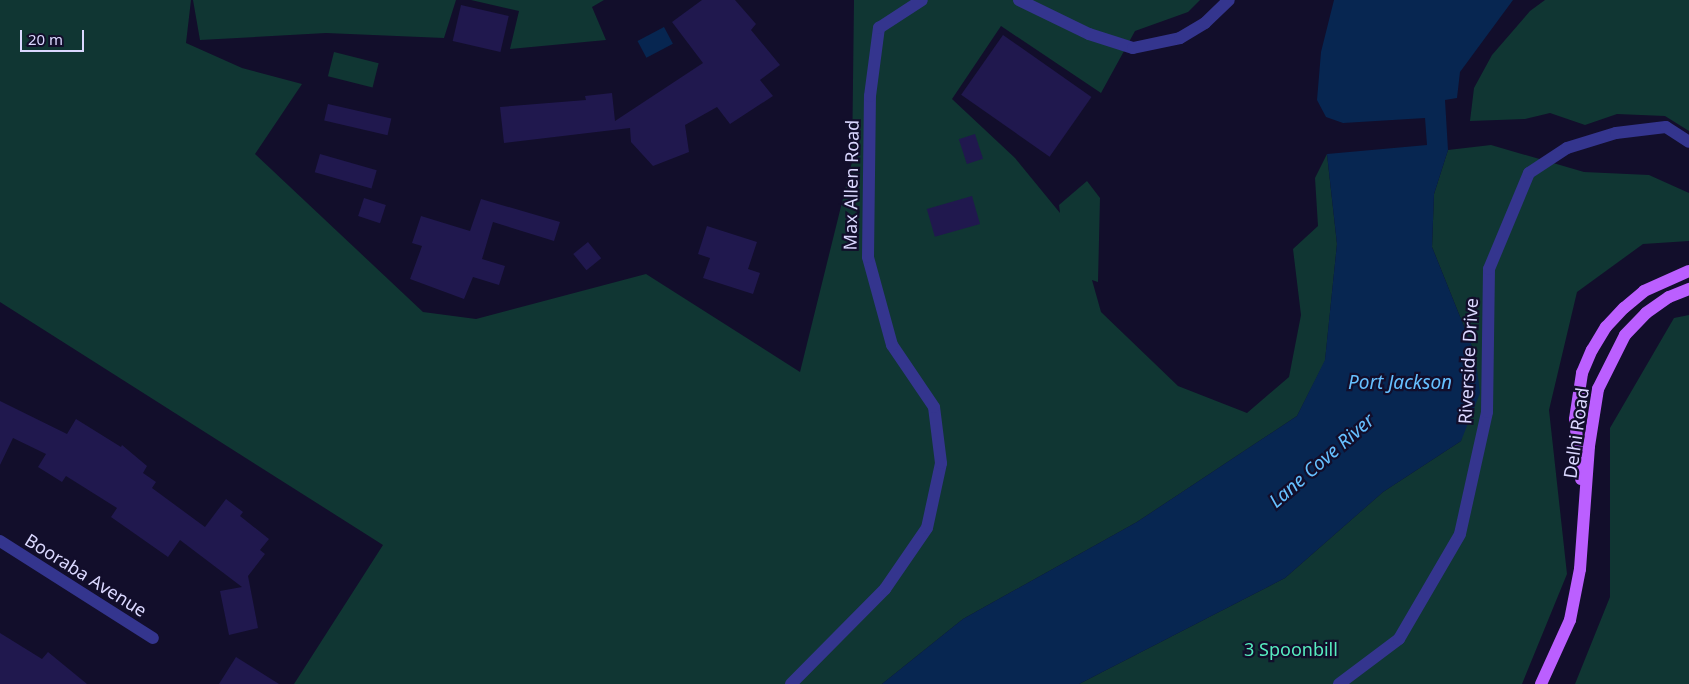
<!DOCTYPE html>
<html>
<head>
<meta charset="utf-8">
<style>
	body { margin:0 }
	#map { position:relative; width:1689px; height:684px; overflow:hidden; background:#120e2b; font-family:"Noto Sans",sans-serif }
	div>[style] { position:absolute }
	.green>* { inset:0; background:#103633; transform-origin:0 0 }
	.water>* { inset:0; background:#072651; transform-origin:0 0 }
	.building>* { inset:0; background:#20184e; transform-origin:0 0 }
	.street>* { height:12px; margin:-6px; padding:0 6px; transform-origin:6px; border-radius:6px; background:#34358e }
	.primary>* { height:12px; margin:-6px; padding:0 6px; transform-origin:6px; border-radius:6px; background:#bb5fff }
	span { translate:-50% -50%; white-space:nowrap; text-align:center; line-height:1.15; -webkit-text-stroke:4.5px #120e2b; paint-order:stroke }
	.street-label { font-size:18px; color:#dbd8ff }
	.park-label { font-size:18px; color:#57ecbf }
	.water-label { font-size:19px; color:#66c0ff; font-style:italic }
	.scale { position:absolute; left:20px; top:30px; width:64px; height:22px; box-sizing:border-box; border:2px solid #dbd8ff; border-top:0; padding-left:6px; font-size:15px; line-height:18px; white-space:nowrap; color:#dbd8ff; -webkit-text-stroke:4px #120e2b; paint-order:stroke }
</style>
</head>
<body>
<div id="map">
	<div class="green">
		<div style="clip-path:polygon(0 0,191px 0,186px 43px,242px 68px,302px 84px,255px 154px,423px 312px,476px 319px,646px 274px,800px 372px,852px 162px,854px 0,1200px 0,1188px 12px,1135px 31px,1101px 93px,1001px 26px,952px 99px,1015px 158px,1060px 213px,1059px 205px,1087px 181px,1100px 198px,1098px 282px,1092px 280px,1101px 312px,1178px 386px,1247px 413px,1289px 377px,1301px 315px,1293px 249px,1318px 226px,1315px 178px,1327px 154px,1337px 244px,1325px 361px,1297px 416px,1137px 522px,963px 619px,882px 684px,294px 684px,383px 545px,0 302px)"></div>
		<div style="clip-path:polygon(193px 0,456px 0,444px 38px,326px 33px,200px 40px)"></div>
		<div style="clip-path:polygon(471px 0,604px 0,592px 7px,606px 40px,510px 49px,519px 11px)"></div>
		<div style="clip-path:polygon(1545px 0,1689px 0,1689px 131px,1665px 116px,1617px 114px,1585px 125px,1550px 113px,1525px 119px,1470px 121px,1474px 88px,1492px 55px,1530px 11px)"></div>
		<div style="left:334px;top:52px;width:46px;height:25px;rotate:14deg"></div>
		<div style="clip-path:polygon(1491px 145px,1584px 172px,1649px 175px,1689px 193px,1689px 241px,1643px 244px,1577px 292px,1549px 410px,1567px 574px,1522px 684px,1079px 684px,1285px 578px,1383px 492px,1461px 441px,1475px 354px,1432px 247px,1434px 194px,1448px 150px)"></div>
		<div style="clip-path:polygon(1689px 315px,1689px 684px,1575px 684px,1610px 597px,1610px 428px,1674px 318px)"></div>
	</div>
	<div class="water">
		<div style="clip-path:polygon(1334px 0,1513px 0,1460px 72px,1457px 98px,1445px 100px,1448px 150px,1434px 194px,1432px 247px,1475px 354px,1480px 393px,1461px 441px,1383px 492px,1285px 578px,1079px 684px,882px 684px,963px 619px,1137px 522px,1297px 416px,1325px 360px,1337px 244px,1327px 154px,1427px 145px,1425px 118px,1343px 123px,1326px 117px,1317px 100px,1321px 52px)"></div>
		<div style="left:664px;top:27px;width:19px;height:30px;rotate:62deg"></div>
	</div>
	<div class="building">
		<div style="clip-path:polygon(702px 0,735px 0,756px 24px,751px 30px,780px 65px,760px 80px,773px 96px,730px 124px,717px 107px,685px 125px,689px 152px,653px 166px,631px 142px,630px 128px,504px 143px,500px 107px,586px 100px,585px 96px,612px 93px,615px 121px,703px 63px,672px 22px)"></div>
		<div style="left:461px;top:5px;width:49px;height:37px;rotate:13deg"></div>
		<div style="left:1003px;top:35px;width:108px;height:73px;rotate:35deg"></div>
		<div style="left:328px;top:104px;width:65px;height:17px;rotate:13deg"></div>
		<div style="left:975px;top:134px;width:26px;height:17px;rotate:72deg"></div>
		<div style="left:320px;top:154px;width:59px;height:19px;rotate:16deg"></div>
		<div style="left:972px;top:196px;width:29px;height:47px;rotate:74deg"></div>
		<div style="left:364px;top:198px;width:23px;height:19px;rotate:18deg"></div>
		<div style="clip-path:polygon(481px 199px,560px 222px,554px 241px,493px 222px,482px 259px,505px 266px,499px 285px,473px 277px,464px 299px,410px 279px,422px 246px,412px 243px,421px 216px,470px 231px)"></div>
		<div style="clip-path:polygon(707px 226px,757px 242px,748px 269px,760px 273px,753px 294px,703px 278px,710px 258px,698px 254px)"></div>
		<div style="left:588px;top:242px;width:21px;height:19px;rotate:51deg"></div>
		<div style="clip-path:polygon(0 401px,67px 434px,76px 419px,121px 447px,122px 445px,147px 466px,143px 473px,156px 482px,152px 488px,205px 527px,226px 499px,243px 512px,240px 516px,269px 539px,260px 550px,265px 554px,248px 576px,258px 628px,229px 635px,220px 591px,242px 587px,180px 540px,168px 557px,111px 517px,117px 508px,66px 476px,62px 482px,38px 467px,46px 454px,13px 438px,0 465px)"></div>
		<div style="clip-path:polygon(0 633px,42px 659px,48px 652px,87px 684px,0 684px)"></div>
		<div style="clip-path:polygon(236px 657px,279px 684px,219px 684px)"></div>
	</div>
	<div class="street">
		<div style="left:1019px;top:0;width:78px;rotate:25.9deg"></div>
		<div style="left:1089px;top:34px;width:46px;rotate:17.7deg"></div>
		<div style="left:1133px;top:48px;width:48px;rotate:-12deg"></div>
		<div style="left:1180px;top:38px;width:29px;rotate:-31deg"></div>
		<div style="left:1205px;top:23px;width:33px;rotate:-44deg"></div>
		<div style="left:0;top:541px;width:181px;rotate:32.4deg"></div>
		<div style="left:791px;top:684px;width:134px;rotate:-45.3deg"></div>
		<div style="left:885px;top:589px;width:74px;rotate:-55.5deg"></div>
		<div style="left:927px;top:528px;width:66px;rotate:-77.8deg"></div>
		<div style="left:941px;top:463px;width:56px;rotate:-97.1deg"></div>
		<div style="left:934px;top:407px;width:75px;rotate:-124.1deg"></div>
		<div style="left:892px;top:345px;width:91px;rotate:-105.3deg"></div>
		<div style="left:868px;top:257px;width:161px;rotate:-89.3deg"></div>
		<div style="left:870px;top:96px;width:69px;rotate:-82.5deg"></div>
		<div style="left:879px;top:28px;width:51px;rotate:-33.1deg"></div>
		<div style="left:1339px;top:684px;width:75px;rotate:-36.9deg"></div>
		<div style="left:1399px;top:639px;width:121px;rotate:-59.8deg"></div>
		<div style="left:1460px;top:534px;width:125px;rotate:-77.5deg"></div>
		<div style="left:1487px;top:412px;width:143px;rotate:-89.2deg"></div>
		<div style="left:1489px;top:269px;width:104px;rotate:-67.4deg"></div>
		<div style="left:1529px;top:173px;width:45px;rotate:-33.3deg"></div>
		<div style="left:1567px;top:148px;width:51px;rotate:-17deg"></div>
		<div style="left:1616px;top:133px;width:50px;rotate:-6.8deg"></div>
		<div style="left:1666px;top:127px;width:27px;rotate:33deg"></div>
	</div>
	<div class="primary">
		<div style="left:1581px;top:479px;width:60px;rotate:-95.7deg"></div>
		<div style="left:1575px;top:419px;width:47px;rotate:-81.3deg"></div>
		<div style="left:1582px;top:373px;width:25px;rotate:-67deg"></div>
		<div style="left:1592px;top:350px;width:27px;rotate:-59deg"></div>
		<div style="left:1606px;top:327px;width:26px;rotate:-47deg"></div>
		<div style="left:1624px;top:308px;width:26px;rotate:-40deg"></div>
		<div style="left:1644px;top:291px;width:49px;rotate:-24deg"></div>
		<div style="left:1541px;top:684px;width:70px;rotate:-65.6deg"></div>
		<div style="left:1570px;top:620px;width:52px;rotate:-78.9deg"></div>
		<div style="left:1580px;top:569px;width:123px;rotate:-85.8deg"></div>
		<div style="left:1589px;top:446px;width:58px;rotate:-81deg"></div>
		<div style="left:1598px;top:389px;width:60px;rotate:-63.4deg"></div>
		<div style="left:1625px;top:335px;width:30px;rotate:-46deg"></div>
		<div style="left:1646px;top:313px;width:28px;rotate:-35deg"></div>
		<div style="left:1669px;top:297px;width:22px;rotate:-22deg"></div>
	</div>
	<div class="street-label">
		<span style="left:851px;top:185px;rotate:-89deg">Max Allen Road</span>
		<span style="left:1468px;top:361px;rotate:-87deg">Riverside Drive</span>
		<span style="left:1576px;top:433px;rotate:-82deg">Delhi Road</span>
		<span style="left:86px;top:575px;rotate:32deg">Booraba Avenue</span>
	</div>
	<div class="park-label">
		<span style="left:1291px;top:649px">3 Spoonbill</span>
	</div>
	<div class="water-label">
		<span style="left:1400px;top:383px">Port Jackson</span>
		<span style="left:1322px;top:461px;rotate:-41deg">Lane Cove River</span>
	</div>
	<div class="scale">20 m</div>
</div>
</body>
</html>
